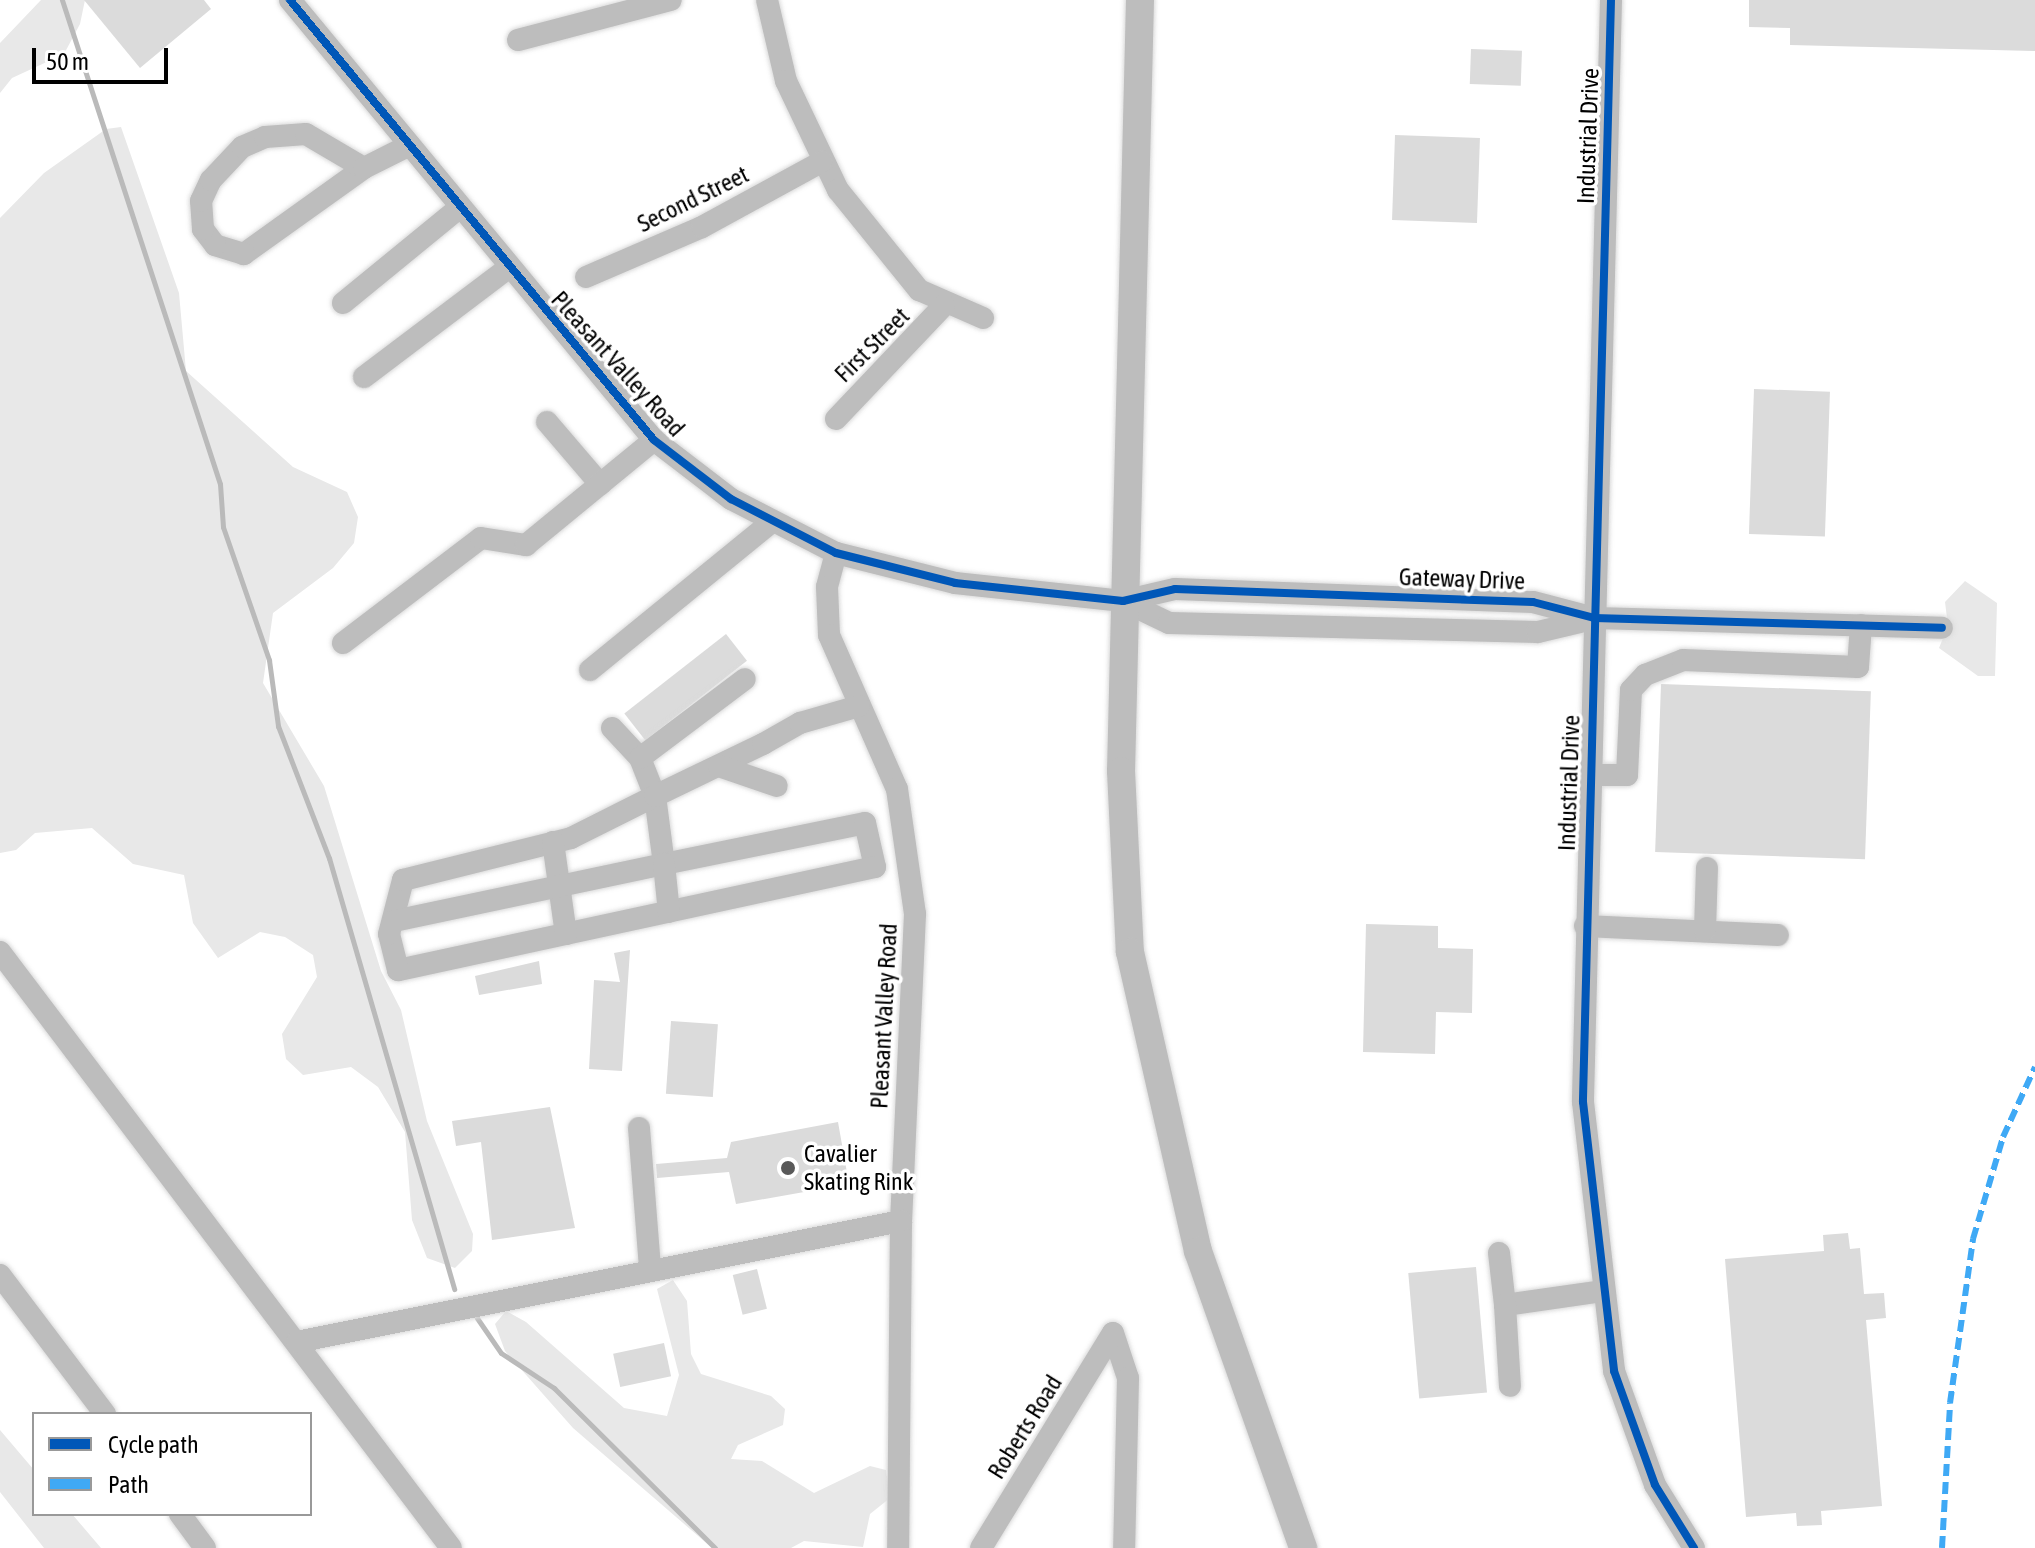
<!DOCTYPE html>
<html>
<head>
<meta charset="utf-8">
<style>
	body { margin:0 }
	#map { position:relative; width:2035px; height:1548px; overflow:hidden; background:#fff; font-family:"Asap Condensed",sans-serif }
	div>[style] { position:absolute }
	.green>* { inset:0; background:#e8e8e8 }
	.stream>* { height:5px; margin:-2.5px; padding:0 2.5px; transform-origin:2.5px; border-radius:2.5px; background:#bababa }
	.building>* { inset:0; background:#dbdbdb; transform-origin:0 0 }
	.roads { filter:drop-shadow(0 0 2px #dbdbdb) drop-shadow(0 0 2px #dbdbdb) }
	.minor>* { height:22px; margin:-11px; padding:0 11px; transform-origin:11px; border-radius:11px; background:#bdbdbd }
	.major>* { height:28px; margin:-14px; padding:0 14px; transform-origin:14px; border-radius:14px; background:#bdbdbd }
	.quiet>* { height:6px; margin-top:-3px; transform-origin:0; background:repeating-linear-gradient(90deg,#3fa9f5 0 12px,transparent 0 18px) }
	.cycleway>* { height:8px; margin:-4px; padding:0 4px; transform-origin:4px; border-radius:4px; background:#0057b8 }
	.dots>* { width:22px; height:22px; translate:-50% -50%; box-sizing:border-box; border:4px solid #fff; border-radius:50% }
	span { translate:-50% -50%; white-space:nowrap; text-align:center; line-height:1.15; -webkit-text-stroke:7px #fff; paint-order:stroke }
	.street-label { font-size:24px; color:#000 }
	.poi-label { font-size:24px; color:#000 }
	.left { translate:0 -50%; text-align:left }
	.legend { position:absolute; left:32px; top:1412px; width:280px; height:104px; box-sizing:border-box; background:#fff; border:2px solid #999; margin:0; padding:10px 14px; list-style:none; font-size:24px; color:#000 }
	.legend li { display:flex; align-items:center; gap:16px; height:40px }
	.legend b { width:40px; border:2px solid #999 }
	.scale { position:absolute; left:32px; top:48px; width:136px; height:36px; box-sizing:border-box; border:4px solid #000; border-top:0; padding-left:10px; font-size:24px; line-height:28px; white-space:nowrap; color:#000; -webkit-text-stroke:6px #fff; paint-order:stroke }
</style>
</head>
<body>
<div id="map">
	<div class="green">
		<div style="clip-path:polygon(41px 0,85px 0,80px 24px,64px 54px,12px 78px,0 93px,0 43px)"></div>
		<div style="clip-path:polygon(121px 127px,179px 293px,186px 371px,293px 467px,347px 492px,358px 517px,354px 543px,333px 568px,273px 613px,263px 683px,324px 786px,381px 971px,401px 1010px,427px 1121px,473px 1234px,472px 1251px,455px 1268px,427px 1258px,412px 1220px,405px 1132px,378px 1087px,351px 1067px,303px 1075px,286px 1059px,282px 1034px,317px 977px,313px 955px,285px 937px,260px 932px,218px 958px,193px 923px,184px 875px,133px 864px,92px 828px,35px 833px,16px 850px,0 853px,0 218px,44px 173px,106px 129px)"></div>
		<div style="clip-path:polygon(1965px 581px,1997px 603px,1995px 676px,1978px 676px,1939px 648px,1948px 626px,1945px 602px)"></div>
		<div style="clip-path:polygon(673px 1280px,687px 1301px,691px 1354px,701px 1374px,771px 1396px,785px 1409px,783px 1425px,738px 1445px,731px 1459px,762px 1461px,814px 1493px,870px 1466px,886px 1470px,890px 1498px,870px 1514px,863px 1547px,804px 1541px,791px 1548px,712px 1548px,573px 1428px,505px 1351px,495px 1324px,506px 1311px,526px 1322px,624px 1408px,667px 1416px,679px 1375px,657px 1289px)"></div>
		<div style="clip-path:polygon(0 1430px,34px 1470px,34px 1514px,72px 1514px,101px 1548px,44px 1548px,0 1492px)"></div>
	</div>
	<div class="stream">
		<div style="left:62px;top:0;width:509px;rotate:71.92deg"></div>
		<div style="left:220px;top:484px;width:43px;rotate:86deg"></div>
		<div style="left:223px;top:527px;width:141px;rotate:70.9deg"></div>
		<div style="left:269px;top:660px;width:67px;rotate:82.2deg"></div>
		<div style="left:278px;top:726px;width:142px;rotate:68.9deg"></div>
		<div style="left:329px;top:858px;width:449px;rotate:73.8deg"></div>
		<div style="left:477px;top:1318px;width:42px;rotate:55.6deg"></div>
		<div style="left:501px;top:1353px;width:64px;rotate:33.4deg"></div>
		<div style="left:554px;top:1388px;width:227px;rotate:44.8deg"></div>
	</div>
	<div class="building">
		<div style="clip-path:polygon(84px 0,204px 0,211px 9px,140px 68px)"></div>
		<div style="clip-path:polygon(1749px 0,2035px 0,2035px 51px,1790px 45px,1790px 28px,1749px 27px)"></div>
		<div style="left:1471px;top:49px;width:51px;height:35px;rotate:2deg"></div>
		<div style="left:1395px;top:135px;width:85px;height:85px;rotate:2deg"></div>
		<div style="left:1754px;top:389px;width:76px;height:145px;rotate:2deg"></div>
		<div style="left:726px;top:634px;width:34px;height:129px;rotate:52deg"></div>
		<div style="left:1661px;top:684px;width:210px;height:168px;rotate:2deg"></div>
		<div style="clip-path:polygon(1366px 924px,1438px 926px,1438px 948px,1473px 949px,1472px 1013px,1436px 1012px,1435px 1054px,1363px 1052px)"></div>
		<div style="clip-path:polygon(630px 950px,622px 1071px,589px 1069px,594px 980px,620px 982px,614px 953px)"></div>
		<div style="clip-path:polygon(539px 961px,542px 984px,479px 995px,475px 976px)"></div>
		<div style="left:671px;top:1021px;width:47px;height:73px;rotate:4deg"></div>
		<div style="clip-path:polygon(550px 1107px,575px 1228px,492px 1240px,481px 1142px,456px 1146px,452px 1121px)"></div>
		<div style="clip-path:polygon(838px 1122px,849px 1184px,736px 1204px,729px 1172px,657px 1178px,656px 1164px,727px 1158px,731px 1142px)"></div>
		<div style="clip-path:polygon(1848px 1233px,1850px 1249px,1860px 1248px,1864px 1294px,1884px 1293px,1886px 1318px,1866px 1320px,1882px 1506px,1821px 1511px,1822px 1525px,1797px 1526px,1796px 1513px,1746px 1517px,1725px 1259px,1824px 1251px,1823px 1235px)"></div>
		<div style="left:1476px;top:1267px;width:126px;height:68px;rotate:85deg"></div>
		<div style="left:757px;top:1269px;width:41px;height:25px;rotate:76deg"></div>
		<div style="left:664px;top:1343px;width:34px;height:52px;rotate:78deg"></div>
	</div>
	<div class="roads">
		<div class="minor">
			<div style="left:290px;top:0;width:571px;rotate:50.4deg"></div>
			<div style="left:654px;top:440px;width:97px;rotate:37.5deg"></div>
			<div style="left:731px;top:499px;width:118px;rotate:27.2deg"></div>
			<div style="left:836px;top:553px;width:123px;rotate:14.1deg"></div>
			<div style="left:955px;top:583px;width:169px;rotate:6.1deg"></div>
			<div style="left:1123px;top:601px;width:53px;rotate:-13deg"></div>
			<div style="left:1175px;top:589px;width:358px;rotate:2.1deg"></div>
			<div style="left:1533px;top:602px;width:63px;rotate:14.7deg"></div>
			<div style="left:1594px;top:618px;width:348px;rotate:1.6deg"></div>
			<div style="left:767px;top:0;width:83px;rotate:76.8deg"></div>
			<div style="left:786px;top:81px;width:121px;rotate:64.5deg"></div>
			<div style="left:838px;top:190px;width:129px;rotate:51deg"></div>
			<div style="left:919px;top:290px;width:70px;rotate:23.6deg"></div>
			<div style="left:1611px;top:0;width:1102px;rotate:91.46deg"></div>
			<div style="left:1583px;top:1102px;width:271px;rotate:83.4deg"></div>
			<div style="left:1614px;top:1371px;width:121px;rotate:70.2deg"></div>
			<div style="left:1655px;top:1485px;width:74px;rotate:58.2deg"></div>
			<div style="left:518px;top:40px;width:158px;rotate:-14.7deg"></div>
			<div style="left:364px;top:168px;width:148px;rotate:144.4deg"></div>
			<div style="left:244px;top:254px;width:30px;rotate:-163deg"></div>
			<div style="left:215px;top:245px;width:20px;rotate:-127deg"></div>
			<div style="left:203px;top:229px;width:28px;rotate:-94deg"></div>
			<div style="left:201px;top:201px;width:23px;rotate:-65deg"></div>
			<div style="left:211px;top:180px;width:45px;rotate:-46.8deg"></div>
			<div style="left:242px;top:147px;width:25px;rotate:-23deg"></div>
			<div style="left:265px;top:137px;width:41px;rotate:-4.2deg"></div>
			<div style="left:306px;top:134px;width:67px;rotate:30.4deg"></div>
			<div style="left:364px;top:168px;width:51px;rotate:-26.6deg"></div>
			<div style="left:586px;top:277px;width:126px;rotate:-23.3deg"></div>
			<div style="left:702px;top:227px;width:136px;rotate:-28.6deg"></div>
			<div style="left:343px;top:303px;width:150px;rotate:-39.3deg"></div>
			<div style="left:364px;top:377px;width:181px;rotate:-37.1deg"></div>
			<div style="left:836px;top:419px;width:157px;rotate:-46.5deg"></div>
			<div style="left:547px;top:422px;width:82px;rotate:49.5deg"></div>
			<div style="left:836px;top:553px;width:35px;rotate:105deg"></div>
			<div style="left:827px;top:587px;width:48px;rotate:87.6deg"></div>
			<div style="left:829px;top:635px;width:168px;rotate:66.2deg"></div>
			<div style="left:897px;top:789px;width:126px;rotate:81.8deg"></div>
			<div style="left:915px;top:914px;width:307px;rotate:92.6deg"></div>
			<div style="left:901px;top:1221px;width:327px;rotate:90.5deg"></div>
			<div style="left:1123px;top:601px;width:51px;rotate:25.6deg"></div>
			<div style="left:1169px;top:623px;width:369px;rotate:1.4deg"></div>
			<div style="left:1538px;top:632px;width:57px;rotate:-13.3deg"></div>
			<div style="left:343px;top:643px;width:173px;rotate:-37.3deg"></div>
			<div style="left:481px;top:538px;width:46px;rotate:8.8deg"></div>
			<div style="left:526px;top:545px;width:166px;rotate:-39.4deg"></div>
			<div style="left:590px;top:670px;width:232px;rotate:-39.2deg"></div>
			<div style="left:612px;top:728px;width:41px;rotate:47deg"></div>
			<div style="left:640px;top:758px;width:41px;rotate:68.5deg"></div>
			<div style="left:655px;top:796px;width:69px;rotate:82.5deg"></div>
			<div style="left:664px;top:864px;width:205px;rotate:-11.5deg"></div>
			<div style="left:865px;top:823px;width:45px;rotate:77.2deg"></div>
			<div style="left:875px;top:867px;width:488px;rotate:167.8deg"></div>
			<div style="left:398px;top:970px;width:37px;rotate:-104deg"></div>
			<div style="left:389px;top:934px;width:56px;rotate:-75.5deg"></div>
			<div style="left:403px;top:880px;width:173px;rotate:-14deg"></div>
			<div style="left:571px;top:838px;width:94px;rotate:-26.6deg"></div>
			<div style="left:655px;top:796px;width:120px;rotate:-25.7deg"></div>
			<div style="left:763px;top:744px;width:43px;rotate:-29.6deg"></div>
			<div style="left:800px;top:723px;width:61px;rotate:-16.1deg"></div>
			<div style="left:640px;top:758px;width:131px;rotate:-37deg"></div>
			<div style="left:719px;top:766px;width:61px;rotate:19deg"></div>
			<div style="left:1589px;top:775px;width:38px"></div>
			<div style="left:1627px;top:775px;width:85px;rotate:-87.3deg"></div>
			<div style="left:1631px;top:690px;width:21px;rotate:-47deg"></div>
			<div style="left:1645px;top:675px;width:41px;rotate:-21.5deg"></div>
			<div style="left:1683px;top:660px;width:175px;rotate:2.3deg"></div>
			<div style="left:1858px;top:667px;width:42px;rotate:-85.9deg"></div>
			<div style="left:553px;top:842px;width:93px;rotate:82deg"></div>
			<div style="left:394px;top:921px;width:276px;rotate:-11.9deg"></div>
			<div style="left:664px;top:864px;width:48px;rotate:84.1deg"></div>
			<div style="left:1585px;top:926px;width:193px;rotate:2.7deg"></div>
			<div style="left:1705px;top:930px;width:62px;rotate:-88.2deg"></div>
			<div style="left:0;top:952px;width:747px;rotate:52.88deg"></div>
			<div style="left:639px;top:1128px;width:139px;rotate:85.5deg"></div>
			<div style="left:1499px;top:1253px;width:52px;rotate:83.4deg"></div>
			<div style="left:1505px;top:1305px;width:98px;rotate:-8.2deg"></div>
			<div style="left:0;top:1275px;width:174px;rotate:52.9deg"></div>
			<div style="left:1505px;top:1305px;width:81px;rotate:86.5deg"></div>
			<div style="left:1113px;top:1333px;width:47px;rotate:71.6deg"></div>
			<div style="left:1128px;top:1378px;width:170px;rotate:91.3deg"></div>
			<div style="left:297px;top:1342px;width:616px;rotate:-11.33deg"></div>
			<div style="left:180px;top:1514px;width:42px;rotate:53.7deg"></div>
			<div style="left:981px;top:1548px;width:252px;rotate:-58.5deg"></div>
		</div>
		<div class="major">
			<div style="left:1140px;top:0;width:771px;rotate:91.41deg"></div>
			<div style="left:1121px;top:771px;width:181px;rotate:87.2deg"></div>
			<div style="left:1130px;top:952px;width:307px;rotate:77.2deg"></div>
			<div style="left:1198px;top:1251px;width:315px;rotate:70.5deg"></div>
		</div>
	</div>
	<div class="quiet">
		<div style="left:1942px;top:1548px;width:145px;rotate:-86.8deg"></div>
		<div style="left:1950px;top:1403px;width:166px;rotate:-82deg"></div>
		<div style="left:1973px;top:1239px;width:106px;rotate:-73.6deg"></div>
		<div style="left:2003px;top:1137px;width:77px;rotate:-65.4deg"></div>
	</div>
	<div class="cycleway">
		<div style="left:290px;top:0;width:571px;rotate:50.4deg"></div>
		<div style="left:654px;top:440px;width:97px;rotate:37.5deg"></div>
		<div style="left:731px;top:499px;width:118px;rotate:27.2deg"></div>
		<div style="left:836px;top:553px;width:123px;rotate:14.1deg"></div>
		<div style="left:955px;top:583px;width:169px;rotate:6.1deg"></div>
		<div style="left:1123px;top:601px;width:53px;rotate:-13deg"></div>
		<div style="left:1175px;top:589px;width:358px;rotate:2.1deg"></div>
		<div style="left:1533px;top:602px;width:63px;rotate:14.7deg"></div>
		<div style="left:1594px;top:618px;width:348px;rotate:1.6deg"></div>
		<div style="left:1611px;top:0;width:1102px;rotate:91.46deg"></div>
		<div style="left:1583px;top:1102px;width:271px;rotate:83.4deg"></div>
		<div style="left:1614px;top:1371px;width:121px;rotate:70.2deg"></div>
		<div style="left:1655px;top:1485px;width:74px;rotate:58.2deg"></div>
	</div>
	<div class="dots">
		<div style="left:788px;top:1168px;background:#595959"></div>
	</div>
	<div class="street-label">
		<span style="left:1588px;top:136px;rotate:-88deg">Industrial Drive</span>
		<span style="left:693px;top:199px;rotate:-26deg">Second Street</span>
		<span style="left:872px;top:345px;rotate:-45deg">First Street</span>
		<span style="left:618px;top:364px;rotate:48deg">Pleasant Valley Road</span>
		<span style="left:1462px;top:579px;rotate:2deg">Gateway Drive</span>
		<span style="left:1569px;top:783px;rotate:-88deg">Industrial Drive</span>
		<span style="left:884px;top:1016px;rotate:-87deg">Pleasant Valley Road</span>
		<span style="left:1025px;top:1427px;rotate:-58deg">Roberts Road</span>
	</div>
	<div class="poi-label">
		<span class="left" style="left:804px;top:1168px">Cavalier<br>Skating Rink</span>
	</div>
	<ul class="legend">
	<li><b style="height:10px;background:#0057b8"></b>Cycle path</li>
	<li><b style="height:10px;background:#3fa9f5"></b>Path</li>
	</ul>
	<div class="scale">50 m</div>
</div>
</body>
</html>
